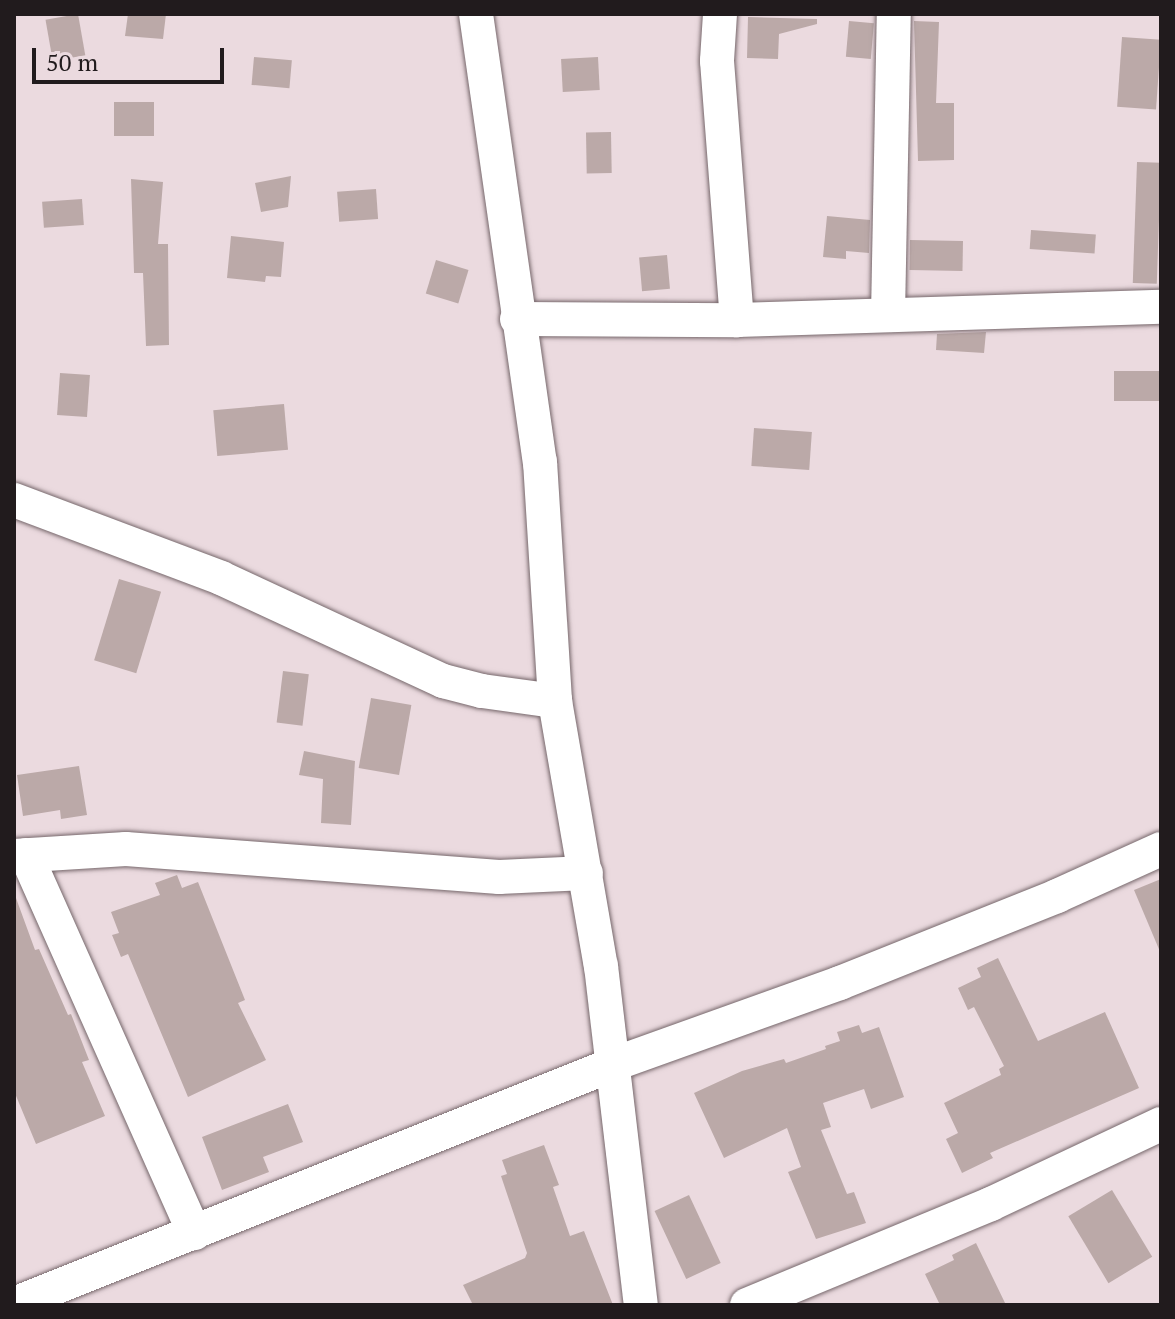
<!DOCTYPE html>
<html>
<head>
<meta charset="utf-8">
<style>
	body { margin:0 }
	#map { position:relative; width:1175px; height:1319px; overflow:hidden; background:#ebdadf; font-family:"PT Serif",serif }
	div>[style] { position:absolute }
	.building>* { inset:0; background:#bba9a8; transform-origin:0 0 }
	.roads { filter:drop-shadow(0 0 2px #76676b) drop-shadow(0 0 2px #76676b) }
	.minor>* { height:34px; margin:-17px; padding:0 17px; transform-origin:17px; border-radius:17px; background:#fff }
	span { translate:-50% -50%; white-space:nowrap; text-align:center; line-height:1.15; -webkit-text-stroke:6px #ebdadf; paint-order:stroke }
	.frame { position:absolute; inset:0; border:16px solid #211b1d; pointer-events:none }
	.scale { position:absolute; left:32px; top:48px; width:192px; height:36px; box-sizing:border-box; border:4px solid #211b1d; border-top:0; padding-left:10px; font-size:24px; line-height:28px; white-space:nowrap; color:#211b1d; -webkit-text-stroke:6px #ebdadf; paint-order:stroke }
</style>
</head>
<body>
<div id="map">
	<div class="building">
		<div style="left:78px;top:14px;width:42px;height:33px;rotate:80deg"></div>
		<div style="clip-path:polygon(128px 14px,166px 14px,163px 39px,125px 36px)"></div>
		<div style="clip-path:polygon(748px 17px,817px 19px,817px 24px,779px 34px,778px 59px,747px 58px)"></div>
		<div style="left:849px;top:21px;width:25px;height:36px;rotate:5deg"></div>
		<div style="clip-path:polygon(914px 21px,939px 22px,936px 103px,954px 103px,954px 160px,918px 161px)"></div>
		<div style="left:1122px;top:37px;width:39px;height:70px;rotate:4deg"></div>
		<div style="left:254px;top:57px;width:38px;height:28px;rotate:5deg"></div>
		<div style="left:598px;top:57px;width:33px;height:37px;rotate:87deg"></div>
		<div style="left:154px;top:102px;width:34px;height:40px;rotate:90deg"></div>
		<div style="left:611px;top:132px;width:41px;height:25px;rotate:89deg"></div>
		<div style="left:1137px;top:162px;width:24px;height:121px;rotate:2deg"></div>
		<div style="clip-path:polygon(291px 176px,288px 207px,261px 212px,255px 183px)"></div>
		<div style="clip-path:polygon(131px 179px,163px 182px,158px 244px,168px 244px,169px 345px,146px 346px,143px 273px,134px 273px)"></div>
		<div style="left:376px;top:189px;width:30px;height:39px;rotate:86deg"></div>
		<div style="left:82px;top:199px;width:26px;height:40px;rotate:86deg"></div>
		<div style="clip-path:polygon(827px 216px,870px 220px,869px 253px,846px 251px,846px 259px,823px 257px)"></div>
		<div style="left:1031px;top:230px;width:65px;height:19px;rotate:4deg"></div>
		<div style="clip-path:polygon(231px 236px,284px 242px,281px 277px,266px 276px,265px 282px,227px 278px)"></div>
		<div style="left:910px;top:240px;width:53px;height:30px;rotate:1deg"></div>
		<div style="left:667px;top:255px;width:34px;height:28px;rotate:85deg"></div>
		<div style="left:436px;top:260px;width:34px;height:35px;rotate:17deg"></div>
		<div style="clip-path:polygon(986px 332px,984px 353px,936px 350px,937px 334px)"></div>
		<div style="left:1161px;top:371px;width:30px;height:47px;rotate:90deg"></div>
		<div style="left:60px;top:373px;width:30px;height:42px;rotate:4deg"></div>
		<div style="left:284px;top:404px;width:46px;height:71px;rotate:85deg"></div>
		<div style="left:754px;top:428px;width:58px;height:38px;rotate:4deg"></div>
		<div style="left:119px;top:579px;width:44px;height:85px;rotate:17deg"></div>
		<div style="left:283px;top:671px;width:26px;height:52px;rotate:7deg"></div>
		<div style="left:371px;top:698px;width:41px;height:71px;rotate:10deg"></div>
		<div style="clip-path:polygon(304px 751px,355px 761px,351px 825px,321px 823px,323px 779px,299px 775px)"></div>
		<div style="clip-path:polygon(79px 766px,87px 815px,61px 819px,60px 810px,23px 816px,17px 775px)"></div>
		<div style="clip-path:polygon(177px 875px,182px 888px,198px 882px,245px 1000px,238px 1003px,266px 1060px,188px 1097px,128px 954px,121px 957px,112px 935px,119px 933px,111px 912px,160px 895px,155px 883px)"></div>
		<div style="clip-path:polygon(1161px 879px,1161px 954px,1134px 890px)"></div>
		<div style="clip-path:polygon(16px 898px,35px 950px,39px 949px,68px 1015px,71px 1014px,89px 1060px,82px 1062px,105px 1116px,36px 1144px,14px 1091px)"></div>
		<div style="clip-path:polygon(998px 958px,1038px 1041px,1105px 1012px,1139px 1088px,990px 1153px,993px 1158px,962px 1173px,946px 1139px,958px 1133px,944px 1103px,1001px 1075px,999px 1069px,1004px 1066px,974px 1007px,968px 1010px,958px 988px,981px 977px,977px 968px)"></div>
		<div style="clip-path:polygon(859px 1025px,862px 1033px,879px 1027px,904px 1097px,871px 1109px,864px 1089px,823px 1103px,831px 1127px,821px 1130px,847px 1194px,854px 1192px,866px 1223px,816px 1239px,788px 1172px,801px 1167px,787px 1128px,724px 1158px,694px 1093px,742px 1071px,784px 1059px,786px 1063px,826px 1049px,825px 1046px,840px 1041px,837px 1032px)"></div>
		<div style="clip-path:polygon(288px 1104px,303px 1142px,263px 1157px,269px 1172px,222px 1190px,202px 1137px)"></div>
		<div style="clip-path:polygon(544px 1145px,559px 1185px,553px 1187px,570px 1236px,584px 1231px,613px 1305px,473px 1305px,463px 1285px,525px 1258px,527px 1253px,501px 1176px,507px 1174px,502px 1160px)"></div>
		<div style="left:1112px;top:1190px;width:78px;height:51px;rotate:59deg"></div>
		<div style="left:689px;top:1195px;width:75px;height:38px;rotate:65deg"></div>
		<div style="clip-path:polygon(976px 1243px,1006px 1305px,940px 1305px,925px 1274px,954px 1260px,952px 1255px)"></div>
	</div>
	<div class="roads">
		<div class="minor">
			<div style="left:476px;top:14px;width:453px;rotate:81.9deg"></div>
			<div style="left:540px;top:462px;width:239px;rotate:86.4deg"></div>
			<div style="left:555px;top:701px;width:269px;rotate:80.2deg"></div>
			<div style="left:601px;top:966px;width:341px;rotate:83.3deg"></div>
			<div style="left:720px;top:14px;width:47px;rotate:93.7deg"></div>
			<div style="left:717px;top:61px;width:260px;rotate:85.6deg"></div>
			<div style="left:888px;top:315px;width:301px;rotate:-88.9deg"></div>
			<div style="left:517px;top:319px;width:220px;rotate:0.3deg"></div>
			<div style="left:737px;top:320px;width:424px;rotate:-1.8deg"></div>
			<div style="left:14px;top:500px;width:221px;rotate:20.6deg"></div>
			<div style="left:221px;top:578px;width:245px;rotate:24.9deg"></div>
			<div style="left:443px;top:681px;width:40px;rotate:14.4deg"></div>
			<div style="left:482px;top:691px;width:74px;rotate:7.8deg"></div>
			<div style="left:26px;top:855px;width:414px;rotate:66deg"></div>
			<div style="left:14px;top:856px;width:112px;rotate:-3.6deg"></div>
			<div style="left:126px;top:849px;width:374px;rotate:4.3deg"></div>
			<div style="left:499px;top:877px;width:87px;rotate:-2.6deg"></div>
			<div style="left:14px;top:1304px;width:646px;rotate:-21.8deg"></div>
			<div style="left:614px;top:1064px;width:240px;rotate:-19.7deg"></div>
			<div style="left:840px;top:983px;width:234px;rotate:-21.8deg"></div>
			<div style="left:1057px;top:896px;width:114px;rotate:-24.3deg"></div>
			<div style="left:747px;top:1305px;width:264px;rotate:-22.5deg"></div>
			<div style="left:991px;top:1204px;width:188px;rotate:-25.2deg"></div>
		</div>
	</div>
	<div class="frame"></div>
	<div class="scale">50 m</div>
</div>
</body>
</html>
